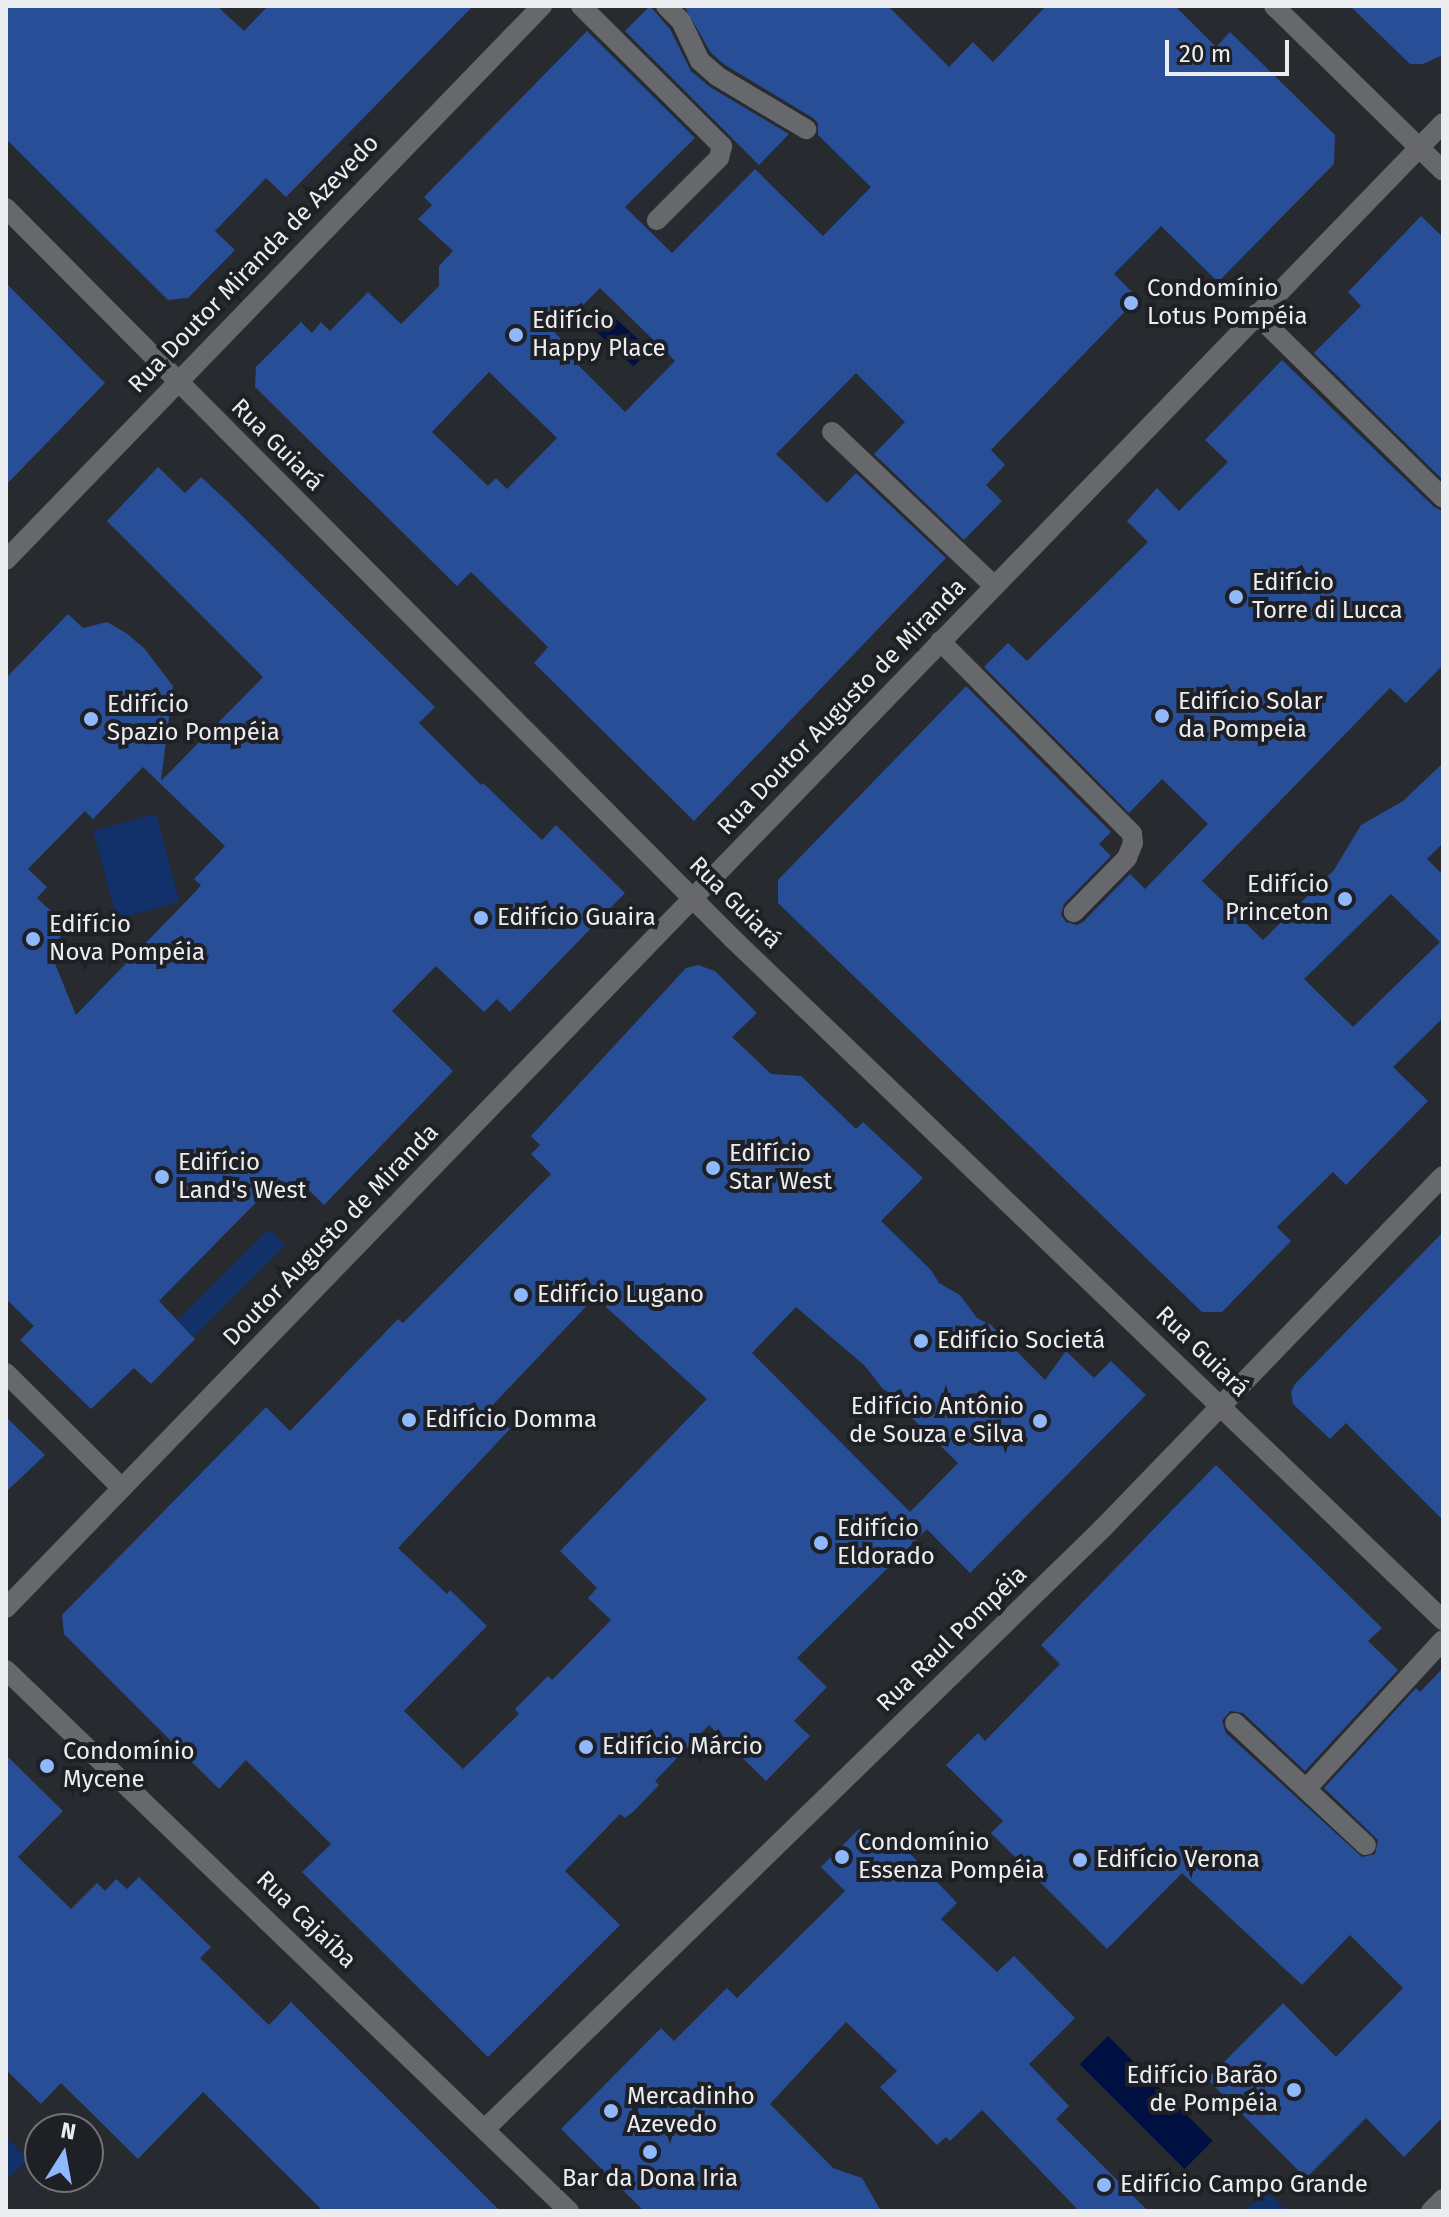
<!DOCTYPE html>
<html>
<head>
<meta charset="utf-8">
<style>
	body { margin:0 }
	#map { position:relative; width:1449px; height:2217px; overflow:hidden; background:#272a2f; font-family:"Fira Sans",sans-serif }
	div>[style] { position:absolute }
	.green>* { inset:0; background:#12316a; transform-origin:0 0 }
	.water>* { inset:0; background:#001043; transform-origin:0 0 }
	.building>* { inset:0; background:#274e96 }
	.minor>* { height:20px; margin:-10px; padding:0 10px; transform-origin:10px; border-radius:10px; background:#67686b }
	.dots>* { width:22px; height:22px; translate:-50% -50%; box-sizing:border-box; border:4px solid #1e2025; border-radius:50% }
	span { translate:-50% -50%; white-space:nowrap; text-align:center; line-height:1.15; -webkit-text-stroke:8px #1e2025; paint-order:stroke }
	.street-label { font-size:24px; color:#ebedf0 }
	.poi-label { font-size:24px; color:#ebedf0 }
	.left { translate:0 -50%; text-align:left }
	.right { translate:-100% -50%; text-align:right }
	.frame { position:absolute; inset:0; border:8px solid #ebedf0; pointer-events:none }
	.north { position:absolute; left:24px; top:2113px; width:80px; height:80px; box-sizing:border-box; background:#1e2025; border:2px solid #707276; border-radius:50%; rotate:11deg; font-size:22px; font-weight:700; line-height:32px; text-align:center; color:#ebedf0 }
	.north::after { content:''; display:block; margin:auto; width:28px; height:36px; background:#90b8fd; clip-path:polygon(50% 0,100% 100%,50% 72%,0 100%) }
	.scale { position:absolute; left:1165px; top:40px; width:124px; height:36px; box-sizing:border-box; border:4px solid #ebedf0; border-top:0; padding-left:10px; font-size:24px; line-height:28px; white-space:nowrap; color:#ebedf0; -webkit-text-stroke:6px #1e2025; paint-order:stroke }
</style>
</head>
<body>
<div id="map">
	<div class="green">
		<div style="left:156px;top:814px;width:91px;height:65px;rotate:75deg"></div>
		<div style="left:269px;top:1229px;width:23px;height:129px;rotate:45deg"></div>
		<div style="clip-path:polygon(6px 2137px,28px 2160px,6px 2180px)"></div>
		<div style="clip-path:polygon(1266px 2190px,1287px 2211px,1244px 2211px)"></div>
	</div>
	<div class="water">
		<div style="left:612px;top:315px;width:51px;height:23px;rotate:43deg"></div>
		<div style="left:1108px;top:2036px;width:148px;height:40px;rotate:45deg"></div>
	</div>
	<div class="building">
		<div style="clip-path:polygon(6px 6px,217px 6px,244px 31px,268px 6px,473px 6px,286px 197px,266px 178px,215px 231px,235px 250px,188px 298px,168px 300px,6px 139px)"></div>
		<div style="clip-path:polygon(650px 6px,670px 29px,691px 71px,710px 87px,789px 134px,759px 165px,625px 31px)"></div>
		<div style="clip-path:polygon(evenodd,684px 6px,888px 6px,949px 67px,973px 42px,993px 62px,1046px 6px,1175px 6px,1216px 47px,1230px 32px,1335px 135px,1334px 164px,1218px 282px,1161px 226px,1114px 274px,1138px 298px,991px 450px,1005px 465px,986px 485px,1002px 501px,964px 540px,874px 454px,905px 422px,856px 373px,776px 454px,827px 503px,856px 473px,946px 558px,694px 821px,534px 663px,548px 647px,471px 572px,457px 586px,255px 387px,256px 367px,301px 322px,312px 333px,321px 322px,330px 331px,368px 292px,401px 324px,439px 286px,439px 266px,453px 251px,418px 219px,432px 205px,424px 197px,587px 31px,695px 138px,625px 207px,672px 253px,755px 169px,823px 236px,871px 187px,818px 135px,818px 123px,813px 118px,725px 65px,711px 53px,684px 6px,600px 288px,675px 361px,625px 412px,557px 344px,561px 339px,555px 333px,600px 288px,684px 6px,489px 372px,557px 438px,507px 489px,496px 478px,488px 486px,432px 432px,489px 372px)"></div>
		<div style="clip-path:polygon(1350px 6px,1443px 6px,1443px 55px,1423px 64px,1410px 64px)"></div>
		<div style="clip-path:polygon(1421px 216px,1443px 237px,1443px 480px,1314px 353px,1361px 306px,1348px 292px)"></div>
		<div style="clip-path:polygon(6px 283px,105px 383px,6px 485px)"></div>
		<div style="clip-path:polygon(evenodd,1282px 360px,1434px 507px,1443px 511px,1443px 665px,1406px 703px,1390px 688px,1202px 881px,1263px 940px,1334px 870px,1361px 825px,1403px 801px,1443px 763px,1443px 843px,1427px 859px,1443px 875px,1443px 1018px,1393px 1067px,1428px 1101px,1346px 1185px,1333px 1172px,1277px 1227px,1291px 1241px,1222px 1312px,1202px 1312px,778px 903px,778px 880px,966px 686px,1111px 832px,1099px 844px,1111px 856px,1064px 904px,1061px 915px,1066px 922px,1077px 925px,1083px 922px,1130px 874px,1145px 889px,1208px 824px,1162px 779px,1129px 813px,984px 667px,1008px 643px,1027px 661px,1148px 542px,1127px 521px,1157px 488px,1179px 511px,1228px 462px,1205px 440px,1282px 360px,1391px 894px,1440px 942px,1353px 1027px,1304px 979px,1391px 894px)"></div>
		<div style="clip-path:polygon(evenodd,158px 467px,185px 493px,201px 477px,228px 502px,435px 707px,419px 723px,481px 785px,483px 783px,542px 840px,556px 825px,625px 893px,510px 1012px,497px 999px,484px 1012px,436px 966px,392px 1011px,453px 1071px,324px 1205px,308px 1189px,299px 1199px,279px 1179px,159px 1301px,195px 1339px,151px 1384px,134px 1368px,91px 1409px,20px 1340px,34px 1326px,6px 1299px,6px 678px,68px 614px,83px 628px,107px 622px,126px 633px,144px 648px,173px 686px,161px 781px,263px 677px,107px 521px,158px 467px,143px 767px,225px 846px,194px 879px,201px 885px,197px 890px,76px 1015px,49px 949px,69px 928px,37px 898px,47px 887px,28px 869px,85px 811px,93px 819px,143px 767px)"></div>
		<div style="clip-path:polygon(evenodd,698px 965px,715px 971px,757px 1013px,732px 1037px,771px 1074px,801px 1076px,856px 1129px,863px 1122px,923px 1178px,881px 1221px,931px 1270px,939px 1283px,960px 1295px,977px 1318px,991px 1325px,1045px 1380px,1066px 1351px,1094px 1378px,1111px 1361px,1146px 1395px,970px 1573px,910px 1512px,958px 1463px,906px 1412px,907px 1405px,882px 1388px,865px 1366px,796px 1307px,752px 1353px,927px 1529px,797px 1658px,827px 1687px,794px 1721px,810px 1736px,766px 1781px,709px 1725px,655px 1781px,659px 1785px,634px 1811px,625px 1818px,620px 1814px,565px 1871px,620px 1925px,488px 2057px,302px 1872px,331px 1844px,246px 1760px,219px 1789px,64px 1634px,62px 1615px,266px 1407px,290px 1431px,398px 1319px,403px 1323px,551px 1174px,531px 1154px,540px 1145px,531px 1136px,686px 968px,698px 965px,595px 1297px,707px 1399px,560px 1551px,597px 1588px,588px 1598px,611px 1620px,552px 1680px,548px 1676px,515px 1709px,519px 1714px,463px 1769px,404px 1711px,487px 1626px,450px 1590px,447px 1594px,398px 1548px,510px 1429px,489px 1409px,595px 1297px)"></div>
		<div style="clip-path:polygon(1443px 1232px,1443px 1520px,1346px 1423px,1330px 1439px,1293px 1404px,1291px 1392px,1295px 1384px)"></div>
		<div style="clip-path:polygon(6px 1417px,45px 1455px,6px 1492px)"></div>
		<div style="clip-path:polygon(1216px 1465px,1382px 1628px,1368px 1641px,1398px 1670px,1305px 1771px,1243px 1713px,1230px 1711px,1222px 1721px,1226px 1733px,1362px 1857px,1375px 1854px,1378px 1840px,1324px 1788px,1416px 1688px,1420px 1692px,1443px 1668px,1443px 2117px,1404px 2157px,1366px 2118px,1306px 2178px,1207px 2079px,1283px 2003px,1336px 2057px,1403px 1988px,1350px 1935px,1302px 1985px,1182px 1873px,1107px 1949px,991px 1833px,1003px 1821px,946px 1765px,978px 1733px,985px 1741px,1060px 1664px,1041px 1645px)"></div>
		<div style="clip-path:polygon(6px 1755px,63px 1811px,18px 1857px,71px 1909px,97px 1883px,105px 1891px,116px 1879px,127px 1889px,139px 1877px,211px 1947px,200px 1958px,269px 2025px,291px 2002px,500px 2211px,323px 2211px,203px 2092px,138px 2159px,61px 2083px,41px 2104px,6px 2070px)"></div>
		<div style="clip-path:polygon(859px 1829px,883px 1853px,888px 1848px,892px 1853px,901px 1844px,957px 1903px,941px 1919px,997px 1972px,1014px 1956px,1075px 2018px,1029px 2064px,1069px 2106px,1056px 2119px,1148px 2211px,1079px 2211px,982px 2110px,950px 2141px,946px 2137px,937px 2145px,880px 2087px,897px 2071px,846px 2022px,770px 2104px,833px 2168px,862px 2178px,881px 2211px,644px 2211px,561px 2129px,661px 2028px,674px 2041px,727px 1988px,737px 1998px,845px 1891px,821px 1867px)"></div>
	</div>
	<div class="minor">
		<div style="left:581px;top:6px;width:199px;rotate:44.8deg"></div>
		<div style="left:722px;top:146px;width:12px;rotate:104deg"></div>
		<div style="left:719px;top:158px;width:88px;rotate:135deg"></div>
		<div style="left:666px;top:6px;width:21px;rotate:45deg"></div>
		<div style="left:681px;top:21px;width:44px;rotate:64.6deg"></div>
		<div style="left:700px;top:61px;width:23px;rotate:41deg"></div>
		<div style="left:717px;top:76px;width:104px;rotate:30.8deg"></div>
		<div style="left:1274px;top:6px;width:236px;rotate:44.3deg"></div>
		<div style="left:6px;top:208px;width:1031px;rotate:45.16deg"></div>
		<div style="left:733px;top:939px;width:984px;rotate:43.81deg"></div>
		<div style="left:1256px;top:314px;width:262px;rotate:44.5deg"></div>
		<div style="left:832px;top:432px;width:224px;rotate:43.5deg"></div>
		<div style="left:6px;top:560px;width:771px;rotate:-45.95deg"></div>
		<div style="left:940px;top:641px;width:272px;rotate:45.1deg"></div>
		<div style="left:1132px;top:834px;width:9px;rotate:84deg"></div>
		<div style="left:1133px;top:843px;width:16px;rotate:112deg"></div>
		<div style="left:1127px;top:858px;width:76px;rotate:134.5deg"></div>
		<div style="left:6px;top:1373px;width:163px;rotate:44.8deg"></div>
		<div style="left:6px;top:1608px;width:2066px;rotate:-45.94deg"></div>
		<div style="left:6px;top:1670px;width:781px;rotate:43.86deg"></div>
		<div style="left:1235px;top:1723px;width:179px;rotate:43deg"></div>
		<div style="left:1306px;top:1789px;width:202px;rotate:-47.4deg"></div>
		<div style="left:485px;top:2129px;width:862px;rotate:-44.2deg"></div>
		<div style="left:1103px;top:1528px;width:489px;rotate:-46deg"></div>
		<div style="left:1431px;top:2211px;width:17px;rotate:-45deg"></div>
	</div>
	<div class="dots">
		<div style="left:1131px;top:303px;background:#90b8fd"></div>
		<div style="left:516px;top:335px;background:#90b8fd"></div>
		<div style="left:1236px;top:597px;background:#90b8fd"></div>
		<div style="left:1162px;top:716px;background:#90b8fd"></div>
		<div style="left:91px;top:719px;background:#90b8fd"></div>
		<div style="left:1345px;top:899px;background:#90b8fd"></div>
		<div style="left:481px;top:918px;background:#90b8fd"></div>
		<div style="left:33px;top:939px;background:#90b8fd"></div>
		<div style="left:713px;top:1168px;background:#90b8fd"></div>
		<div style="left:162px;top:1177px;background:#90b8fd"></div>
		<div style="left:521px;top:1295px;background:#90b8fd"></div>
		<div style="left:921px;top:1341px;background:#90b8fd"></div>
		<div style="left:409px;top:1420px;background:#90b8fd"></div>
		<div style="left:1040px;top:1421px;background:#90b8fd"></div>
		<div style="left:821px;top:1543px;background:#90b8fd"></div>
		<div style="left:586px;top:1747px;background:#90b8fd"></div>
		<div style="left:47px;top:1766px;background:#90b8fd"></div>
		<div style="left:842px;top:1857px;background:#90b8fd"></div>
		<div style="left:1080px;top:1860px;background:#90b8fd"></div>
		<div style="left:1294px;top:2090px;background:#90b8fd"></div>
		<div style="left:611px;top:2111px;background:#90b8fd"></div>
		<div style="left:650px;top:2152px;background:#90b8fd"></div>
		<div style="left:1104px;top:2185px;background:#90b8fd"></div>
	</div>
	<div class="street-label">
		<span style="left:254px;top:264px;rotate:-46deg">Rua Doutor Miranda de Azevedo</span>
		<span style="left:277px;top:445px;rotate:45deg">Rua Guiará</span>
		<span style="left:842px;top:707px;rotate:-46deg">Rua Doutor Augusto de Miranda</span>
		<span style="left:735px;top:903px;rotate:45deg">Rua Guiará</span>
		<span style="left:331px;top:1235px;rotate:-46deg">Doutor Augusto de Miranda</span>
		<span style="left:1202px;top:1352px;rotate:44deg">Rua Guiará</span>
		<span style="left:952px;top:1639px;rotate:-44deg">Rua Raul Pompéia</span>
		<span style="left:306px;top:1920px;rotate:44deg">Rua Cajaíba</span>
	</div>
	<div class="poi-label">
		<span class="left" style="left:1147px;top:303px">Condomínio<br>Lotus Pompéia</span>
		<span class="left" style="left:532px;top:335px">Edifício<br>Happy Place</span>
		<span class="left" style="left:1252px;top:597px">Edifício<br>Torre di Lucca</span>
		<span class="left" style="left:1178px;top:716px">Edifício Solar<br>da Pompeia</span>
		<span class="left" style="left:107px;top:719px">Edifício<br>Spazio Pompéia</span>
		<span class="right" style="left:1329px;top:899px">Edifício<br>Princeton</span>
		<span class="left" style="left:497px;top:918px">Edifício Guaira</span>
		<span class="left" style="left:49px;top:939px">Edifício<br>Nova Pompéia</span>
		<span class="left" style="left:729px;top:1168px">Edifício<br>Star West</span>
		<span class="left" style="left:178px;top:1177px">Edifício<br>Land's West</span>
		<span class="left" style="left:537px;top:1295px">Edifício Lugano</span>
		<span class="left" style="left:937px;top:1341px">Edifício Societá</span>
		<span class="right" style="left:1024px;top:1421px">Edifício Antônio<br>de Souza e Silva</span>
		<span class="left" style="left:425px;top:1420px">Edifício Domma</span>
		<span class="left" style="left:837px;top:1543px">Edifício<br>Eldorado</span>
		<span class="left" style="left:602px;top:1747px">Edifício Márcio</span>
		<span class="left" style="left:63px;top:1766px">Condomínio<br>Mycene</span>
		<span class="left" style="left:858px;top:1857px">Condomínio<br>Essenza Pompéia</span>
		<span class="left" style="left:1096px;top:1860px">Edifício Verona</span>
		<span class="right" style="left:1278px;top:2090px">Edifício Barão<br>de Pompéia</span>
		<span class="left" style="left:627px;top:2111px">Mercadinho<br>Azevedo</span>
		<span style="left:650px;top:2179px">Bar da Dona Iria</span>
		<span class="left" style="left:1120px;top:2185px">Edifício Campo Grande</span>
	</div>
	<div class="frame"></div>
	<div class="north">N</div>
	<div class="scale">20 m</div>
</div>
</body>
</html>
